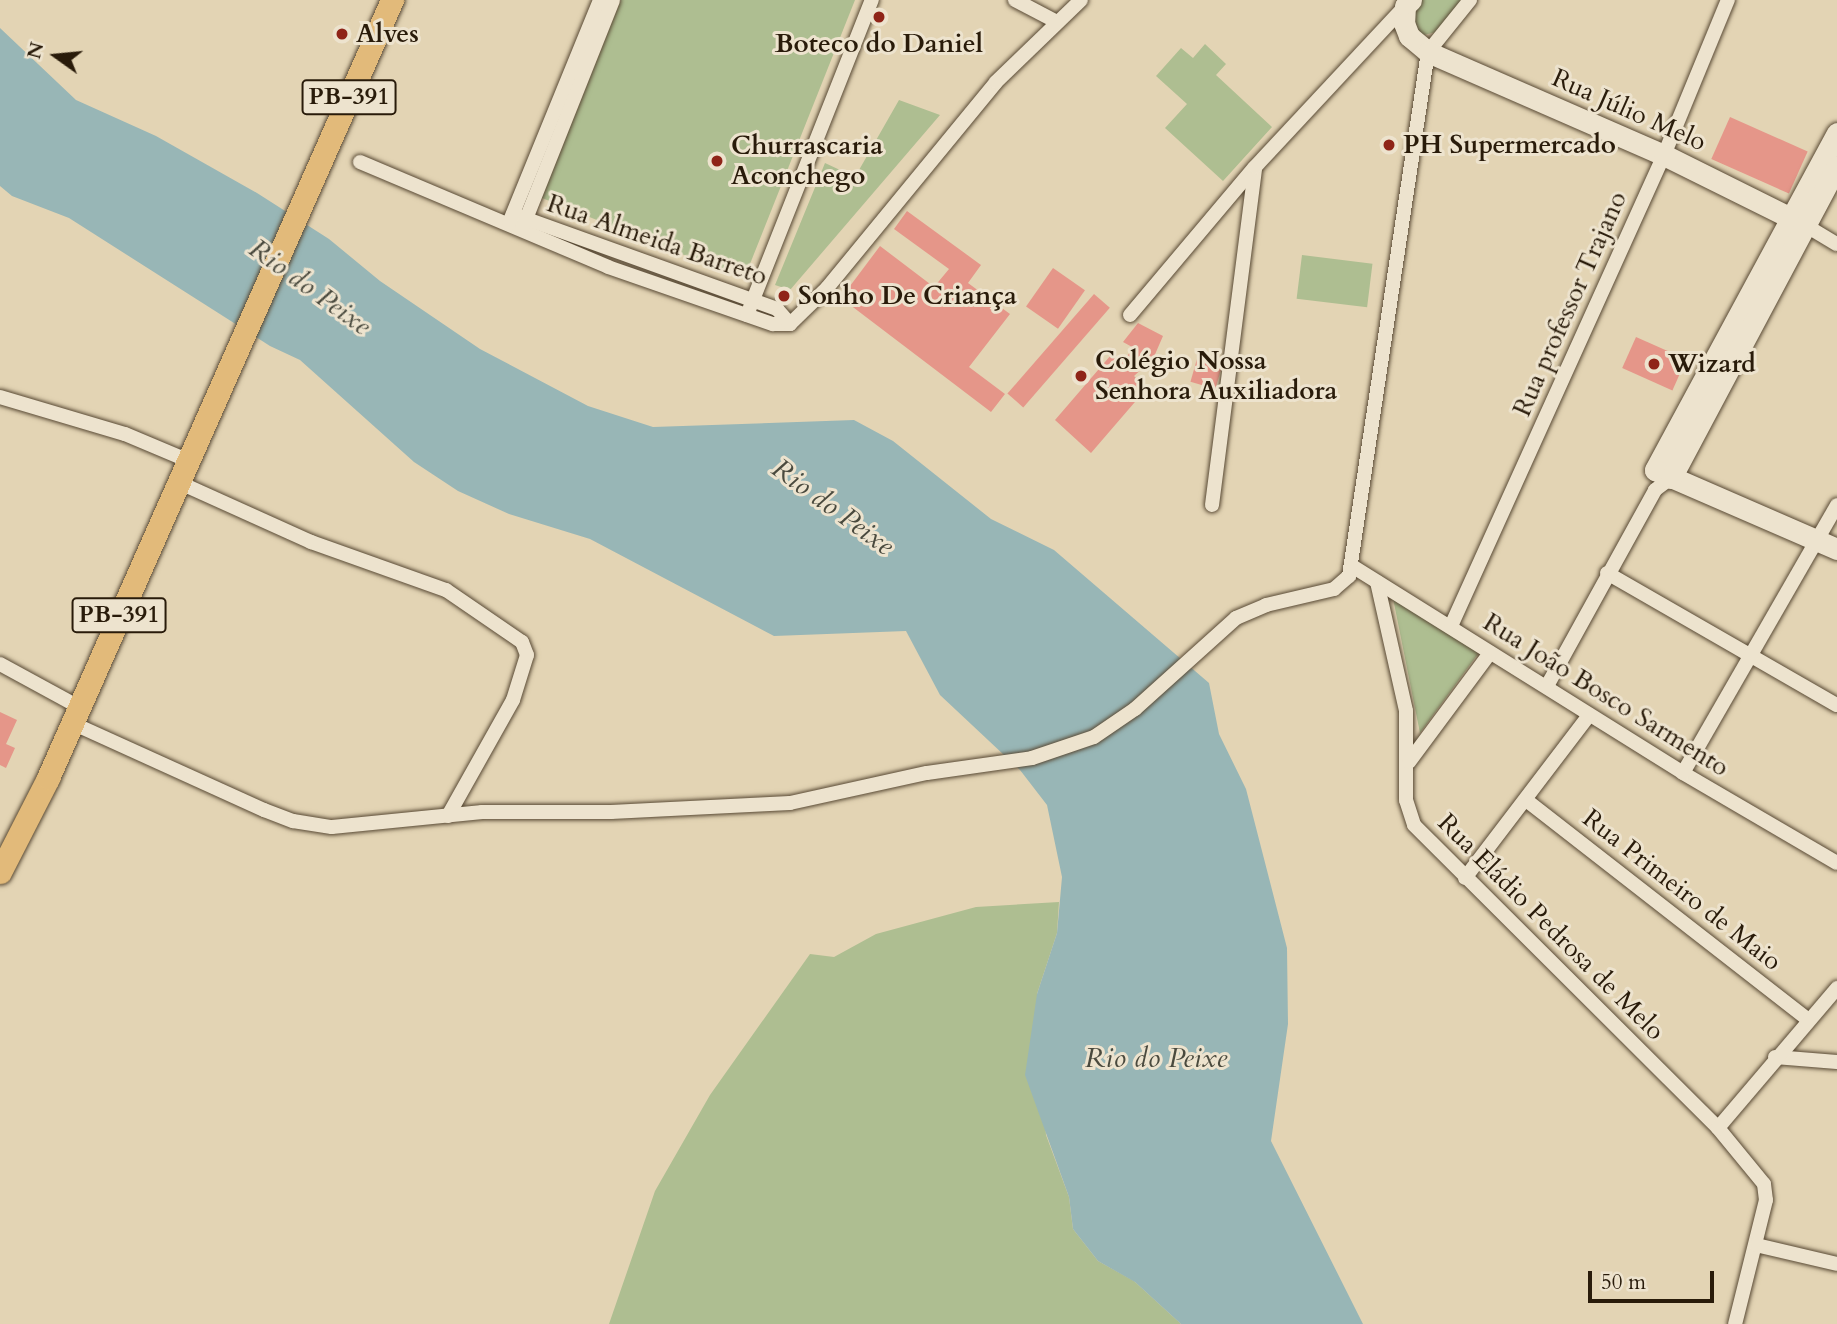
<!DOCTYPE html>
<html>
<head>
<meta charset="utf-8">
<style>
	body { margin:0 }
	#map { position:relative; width:1837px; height:1324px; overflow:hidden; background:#e3d4b4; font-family:Cardo,serif }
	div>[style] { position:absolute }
	.green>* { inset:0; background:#aebe91; transform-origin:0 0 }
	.water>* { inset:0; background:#98b6b6 }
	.building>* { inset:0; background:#e59689; transform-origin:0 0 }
	.roads { filter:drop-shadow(0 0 2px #584934) drop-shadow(0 0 2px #584934) }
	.street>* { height:14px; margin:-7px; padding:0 7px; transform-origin:7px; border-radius:7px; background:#ede3ce }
	.secondary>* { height:21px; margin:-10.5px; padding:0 10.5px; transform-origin:10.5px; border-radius:10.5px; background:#ede3ce }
	.primary>* { height:23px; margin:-11.5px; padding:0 11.5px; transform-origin:11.5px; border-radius:11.5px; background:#e2ba7a }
	.dots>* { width:19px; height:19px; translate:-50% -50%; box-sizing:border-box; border:4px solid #ede3ce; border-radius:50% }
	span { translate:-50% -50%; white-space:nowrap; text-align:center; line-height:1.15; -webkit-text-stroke:6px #ede3ce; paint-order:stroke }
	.shield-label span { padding:2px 5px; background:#ede3ce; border:2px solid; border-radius:5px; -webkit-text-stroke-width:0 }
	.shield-label { font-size:24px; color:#291b0a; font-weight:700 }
	.poi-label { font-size:26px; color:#291b0a; font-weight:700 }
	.left { translate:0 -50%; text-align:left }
	.street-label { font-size:26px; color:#291b0a }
	.water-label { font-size:28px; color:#4a4a3e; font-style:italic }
	.north { position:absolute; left:21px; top:21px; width:70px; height:70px; -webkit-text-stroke:5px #ede3ce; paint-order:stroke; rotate:285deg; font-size:19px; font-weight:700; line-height:28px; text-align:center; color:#291b0a }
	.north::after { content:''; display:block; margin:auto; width:24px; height:32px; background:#291b0a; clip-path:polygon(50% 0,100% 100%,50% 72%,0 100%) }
	.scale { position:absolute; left:1588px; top:1271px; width:126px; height:32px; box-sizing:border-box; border:4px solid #291b0a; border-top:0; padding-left:9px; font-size:21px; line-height:24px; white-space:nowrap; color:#291b0a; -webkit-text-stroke:5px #ede3ce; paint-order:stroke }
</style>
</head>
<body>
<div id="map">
	<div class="green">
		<div style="clip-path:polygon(621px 0,855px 0,744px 279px,542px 198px)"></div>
		<div style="clip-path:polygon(1421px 0,1461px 0,1436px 32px,1424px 35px,1413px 28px,1412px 12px)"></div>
		<div style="clip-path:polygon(1205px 44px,1226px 64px,1216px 75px,1272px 127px,1223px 181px,1165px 128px,1187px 104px,1156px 76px,1181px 48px,1193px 58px)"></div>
		<div style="clip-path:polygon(899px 100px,940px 115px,790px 290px,775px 285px,825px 163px,855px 177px)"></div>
		<div style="left:1302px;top:255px;width:71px;height:44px;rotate:7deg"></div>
		<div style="clip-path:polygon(1392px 593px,1483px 647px,1420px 733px)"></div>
		<div style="clip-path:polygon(1059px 902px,1057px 933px,1037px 994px,1046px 1135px,1069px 1197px,1073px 1229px,1098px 1261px,1134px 1281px,1181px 1324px,609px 1324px,655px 1191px,710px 1095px,810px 954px,834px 957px,876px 934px,976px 907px)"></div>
	</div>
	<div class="water">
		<div style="clip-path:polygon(0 28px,76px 100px,156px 136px,257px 193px,329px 239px,380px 281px,480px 349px,588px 406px,653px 427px,854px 420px,893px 441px,991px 519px,1054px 550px,1209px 683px,1219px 734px,1246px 789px,1287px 948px,1288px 1024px,1271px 1141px,1363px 1324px,1181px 1324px,1135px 1282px,1098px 1261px,1073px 1229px,1069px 1197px,1025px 1075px,1037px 994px,1057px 933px,1062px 877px,1047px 805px,1020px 770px,940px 695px,906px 631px,774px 636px,590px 539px,509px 514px,458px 491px,414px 462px,300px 360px,270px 346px,69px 218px,12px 196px,0 186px)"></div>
	</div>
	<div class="building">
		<div style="left:1730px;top:117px;width:85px;height:46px;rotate:24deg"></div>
		<div style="clip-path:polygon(907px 211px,981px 265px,968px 283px,1010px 314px,969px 367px,1005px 394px,991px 412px,841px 298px,880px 246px,934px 287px,949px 269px,894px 229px)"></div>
		<div style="left:1053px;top:268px;width:39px;height:47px;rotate:35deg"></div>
		<div style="left:1094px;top:294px;width:21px;height:132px;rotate:41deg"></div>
		<div style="clip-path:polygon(1138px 323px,1163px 336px,1153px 359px,1134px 376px,1147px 388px,1091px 453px,1055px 420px,1111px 355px,1121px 363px,1134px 348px,1123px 342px)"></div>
		<div style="left:1636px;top:337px;width:55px;height:34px;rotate:24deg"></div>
		<div style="left:1199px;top:352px;width:26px;height:31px;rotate:16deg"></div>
		<div style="clip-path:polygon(0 712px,17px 720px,6px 744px,15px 748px,6px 768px,0 765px)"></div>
	</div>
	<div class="roads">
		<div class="street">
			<div style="left:1015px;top:0;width:45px;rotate:27.7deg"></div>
			<div style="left:360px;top:162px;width:269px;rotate:22.9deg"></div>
			<div style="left:608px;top:267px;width:175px;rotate:19.1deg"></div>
			<div style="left:773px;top:324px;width:17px"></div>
			<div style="left:790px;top:324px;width:52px;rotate:-44.2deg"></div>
			<div style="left:827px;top:288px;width:266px;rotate:-50.6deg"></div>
			<div style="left:996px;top:82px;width:118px;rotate:-44deg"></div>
			<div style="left:513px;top:214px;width:281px;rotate:19.8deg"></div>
			<div style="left:777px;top:309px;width:20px;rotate:49deg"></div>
			<div style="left:509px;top:223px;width:241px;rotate:-67.8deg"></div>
			<div style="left:1805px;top:225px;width:37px;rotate:31deg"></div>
			<div style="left:522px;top:229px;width:246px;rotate:-68.3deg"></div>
			<div style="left:747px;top:315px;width:339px;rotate:-68.4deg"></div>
			<div style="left:1130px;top:315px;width:192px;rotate:-49.9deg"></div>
			<div style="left:0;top:397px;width:130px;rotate:16.5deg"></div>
			<div style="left:125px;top:434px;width:67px;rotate:22.8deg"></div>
			<div style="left:178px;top:482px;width:146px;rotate:24.3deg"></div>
			<div style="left:311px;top:542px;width:143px;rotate:19.6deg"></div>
			<div style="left:446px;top:590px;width:92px;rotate:34.4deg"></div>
			<div style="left:522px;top:642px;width:14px;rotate:69deg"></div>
			<div style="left:527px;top:655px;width:47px;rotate:107.3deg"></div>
			<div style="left:513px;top:700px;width:133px;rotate:119.3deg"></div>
			<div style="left:1212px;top:505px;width:341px;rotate:-82.7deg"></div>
			<div style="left:1255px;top:167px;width:220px;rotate:-47deg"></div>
			<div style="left:1352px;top:566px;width:390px;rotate:32deg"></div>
			<div style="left:1683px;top:773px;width:178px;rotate:30.3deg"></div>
			<div style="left:1607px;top:573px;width:265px;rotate:29.9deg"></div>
			<div style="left:1377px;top:582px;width:132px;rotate:77.3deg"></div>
			<div style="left:1406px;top:711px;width:89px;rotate:90deg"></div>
			<div style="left:1406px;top:800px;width:26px;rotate:72deg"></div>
			<div style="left:1414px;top:825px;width:429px;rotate:44.9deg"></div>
			<div style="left:1718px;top:1128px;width:72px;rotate:50.6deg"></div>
			<div style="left:1764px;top:1184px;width:16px;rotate:83deg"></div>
			<div style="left:1766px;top:1200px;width:128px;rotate:104deg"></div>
			<div style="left:1451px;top:626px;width:517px;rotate:-65.67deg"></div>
			<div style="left:1664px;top:155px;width:168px;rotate:-67.6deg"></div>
			<div style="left:0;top:664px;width:90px;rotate:28.6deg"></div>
			<div style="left:1547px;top:686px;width:224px;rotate:-61.1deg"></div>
			<div style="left:1655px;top:490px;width:20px;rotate:-37deg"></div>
			<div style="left:72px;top:723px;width:211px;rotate:24.4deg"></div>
			<div style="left:264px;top:810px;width:31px;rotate:21deg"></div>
			<div style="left:293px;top:821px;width:39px;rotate:9deg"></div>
			<div style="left:332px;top:827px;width:151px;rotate:-5.7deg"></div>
			<div style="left:482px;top:812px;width:129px"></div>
			<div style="left:611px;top:812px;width:179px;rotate:-2.9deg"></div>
			<div style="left:790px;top:803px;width:140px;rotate:-12.4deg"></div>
			<div style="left:927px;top:773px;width:106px;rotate:-8.1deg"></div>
			<div style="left:1032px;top:758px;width:65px;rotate:-18.7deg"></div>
			<div style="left:1094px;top:737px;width:50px;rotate:-34.3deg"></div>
			<div style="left:1135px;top:709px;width:136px;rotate:-42deg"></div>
			<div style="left:1236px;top:618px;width:33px;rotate:-23deg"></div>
			<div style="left:1266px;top:605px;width:70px;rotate:-13.2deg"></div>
			<div style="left:1334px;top:589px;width:20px;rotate:-41deg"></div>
			<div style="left:1349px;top:576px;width:530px;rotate:-81.43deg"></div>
			<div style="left:1428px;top:52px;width:67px;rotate:-51.1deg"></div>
			<div style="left:1409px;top:762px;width:136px;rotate:-53.4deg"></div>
			<div style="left:1683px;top:773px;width:309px;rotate:-60.1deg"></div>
			<div style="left:1526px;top:800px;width:356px;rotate:37.9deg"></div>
			<div style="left:1465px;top:878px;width:205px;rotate:-52.7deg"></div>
			<div style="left:1775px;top:1057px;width:62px;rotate:4.6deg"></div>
			<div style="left:1718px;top:1128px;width:184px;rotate:-49.6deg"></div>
			<div style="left:1756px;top:1245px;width:83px;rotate:13.2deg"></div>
		</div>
		<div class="secondary">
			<div style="left:1411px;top:0;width:8px;rotate:135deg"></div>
			<div style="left:1405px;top:6px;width:17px;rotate:93deg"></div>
			<div style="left:1404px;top:23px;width:14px;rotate:69deg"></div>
			<div style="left:1409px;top:36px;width:25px;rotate:40deg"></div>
			<div style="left:1428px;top:52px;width:257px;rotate:23.6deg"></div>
			<div style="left:1664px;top:155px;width:157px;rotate:26.4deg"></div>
			<div style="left:1837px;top:133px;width:383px;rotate:118.4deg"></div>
			<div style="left:1655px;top:470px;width:198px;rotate:23.5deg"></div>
			<div style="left:1671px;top:478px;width:353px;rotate:-62deg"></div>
		</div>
		<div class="primary">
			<div style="left:0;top:872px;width:106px;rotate:-62.9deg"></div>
			<div style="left:48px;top:778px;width:851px;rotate:-66.15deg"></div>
		</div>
	</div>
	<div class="dots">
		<div style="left:879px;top:17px;background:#8f2418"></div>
		<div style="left:342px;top:34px;background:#8f2418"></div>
		<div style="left:1389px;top:145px;background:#8f2418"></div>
		<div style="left:717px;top:161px;background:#8f2418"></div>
		<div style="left:784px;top:296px;background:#8f2418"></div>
		<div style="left:1654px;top:364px;background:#8f2418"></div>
		<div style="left:1081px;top:376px;background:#8f2418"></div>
	</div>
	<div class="shield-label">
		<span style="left:349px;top:97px">PB-391</span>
		<span style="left:119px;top:615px">PB-391</span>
	</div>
	<div class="poi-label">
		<span class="left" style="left:356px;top:34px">Alves</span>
		<span style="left:879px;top:44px">Boteco do Daniel</span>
		<span class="left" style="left:1403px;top:145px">PH Supermercado</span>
		<span class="left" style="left:731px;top:161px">Churrascaria<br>Aconchego</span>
		<span class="left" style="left:798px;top:296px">Sonho De Criança</span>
		<span class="left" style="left:1095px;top:376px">Colégio Nossa<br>Senhora Auxiliadora</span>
		<span class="left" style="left:1668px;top:364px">Wizard</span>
	</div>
	<div class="street-label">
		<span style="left:1629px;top:110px;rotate:24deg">Rua Júlio Melo</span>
		<span style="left:657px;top:240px;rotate:19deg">Rua Almeida Barreto</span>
		<span style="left:1570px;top:304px;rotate:-66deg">Rua professor Trajano</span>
		<span style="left:1606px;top:695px;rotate:32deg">Rua João Bosco Sarmento</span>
		<span style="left:1682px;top:890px;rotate:38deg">Rua Primeiro de Maio</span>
		<span style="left:1551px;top:927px;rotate:45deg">Rua Eládio Pedrosa de Melo</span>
	</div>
	<div class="water-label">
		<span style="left:310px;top:287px;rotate:36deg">Rio do Peixe</span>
		<span style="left:833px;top:507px;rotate:36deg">Rio do Peixe</span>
		<span style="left:1156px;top:1058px">Rio do Peixe</span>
	</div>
	<div class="north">N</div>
	<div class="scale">50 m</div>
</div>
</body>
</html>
